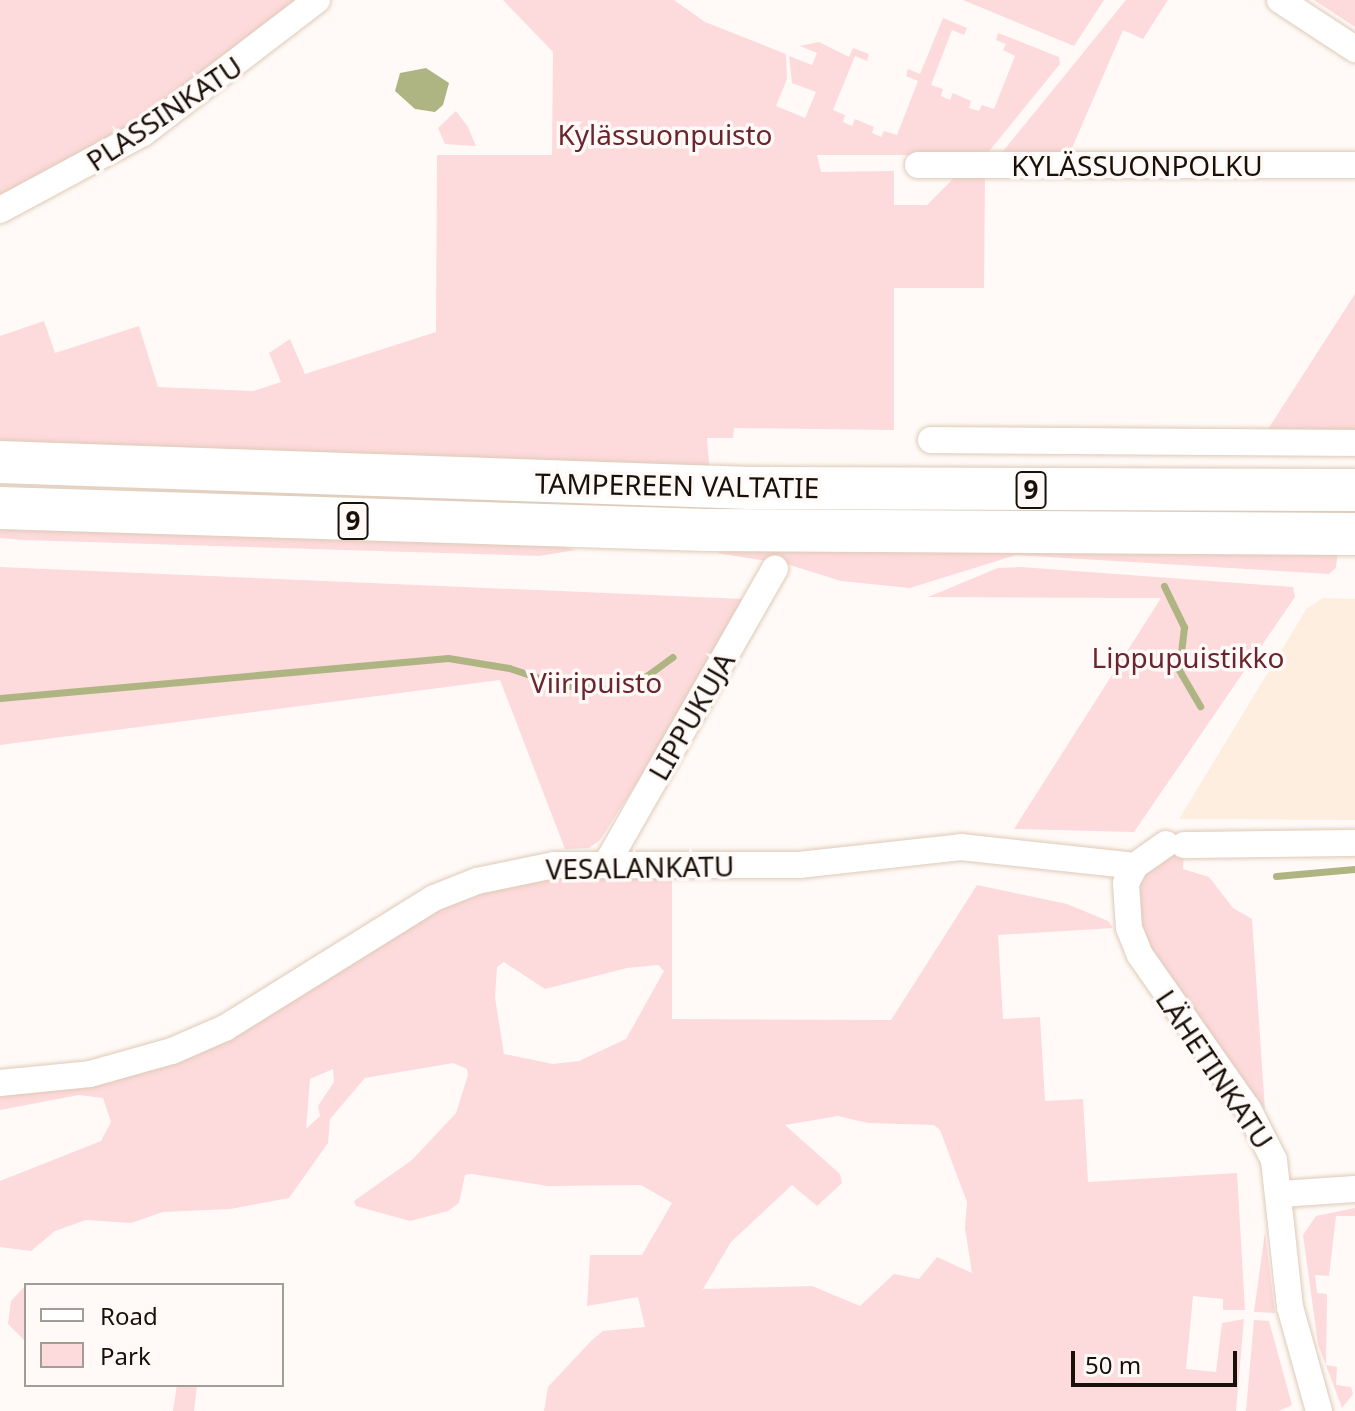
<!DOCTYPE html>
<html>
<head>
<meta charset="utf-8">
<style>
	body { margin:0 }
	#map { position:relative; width:1355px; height:1411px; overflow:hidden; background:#fffaf7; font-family:"Noto Sans",sans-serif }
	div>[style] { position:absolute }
	.built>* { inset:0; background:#feeedf }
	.green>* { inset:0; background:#fddadb }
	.water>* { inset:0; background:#aeb583 }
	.stream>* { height:7px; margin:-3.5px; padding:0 3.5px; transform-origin:3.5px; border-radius:3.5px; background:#aeb583 }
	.roads { filter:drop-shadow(0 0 2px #decab8) drop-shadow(0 0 2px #decab8) }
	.minor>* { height:26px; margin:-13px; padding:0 13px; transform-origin:13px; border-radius:13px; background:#fff }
	.trunk>* { height:42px; margin:-21px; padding:0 21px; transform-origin:21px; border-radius:21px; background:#fff }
	span { translate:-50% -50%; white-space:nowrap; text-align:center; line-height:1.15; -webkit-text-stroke:7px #fffaf7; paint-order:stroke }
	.shield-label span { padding:2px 6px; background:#fffaf7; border:2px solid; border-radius:6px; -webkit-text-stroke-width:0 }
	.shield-label { font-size:26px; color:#18110a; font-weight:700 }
	.street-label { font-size:28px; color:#18110a }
	.park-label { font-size:28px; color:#6a252e }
	.legend { position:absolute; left:24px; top:1283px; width:260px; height:104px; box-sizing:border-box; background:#fffaf7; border:2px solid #a39d98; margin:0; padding:10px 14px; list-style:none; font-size:24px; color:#18110a }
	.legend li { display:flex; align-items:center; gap:16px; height:40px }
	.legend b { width:40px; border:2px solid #a39d98 }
	.scale { position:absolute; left:1071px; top:1351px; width:166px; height:36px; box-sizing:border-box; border:4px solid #18110a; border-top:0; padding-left:10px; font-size:24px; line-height:28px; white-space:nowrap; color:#18110a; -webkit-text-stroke:6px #fffaf7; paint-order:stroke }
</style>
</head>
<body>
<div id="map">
	<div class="built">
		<div style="clip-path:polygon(1323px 598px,1355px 599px,1355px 820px,1179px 819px,1307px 608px)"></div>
	</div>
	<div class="green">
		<div style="clip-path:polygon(0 0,302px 0,133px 127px,0 199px)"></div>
		<div style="clip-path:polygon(503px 0,674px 0,705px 22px,786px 54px,787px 79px,776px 106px,805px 118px,816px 92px,792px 83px,789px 56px,812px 65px,817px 53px,800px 46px,819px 42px,849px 57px,853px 48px,869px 54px,867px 61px,855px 56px,833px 110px,845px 115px,843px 122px,852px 126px,855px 119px,874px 127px,872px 133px,881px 137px,884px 131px,897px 135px,918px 81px,906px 76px,908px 69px,920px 74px,943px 18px,967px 28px,964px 35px,952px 30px,931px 85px,943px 89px,941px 96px,950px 100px,953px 93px,971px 101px,969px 108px,979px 111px,982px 105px,994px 109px,1015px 56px,1003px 50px,1006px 44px,996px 40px,998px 33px,1059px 57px,1060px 64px,986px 155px,817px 155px,821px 172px,894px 171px,894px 205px,927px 205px,956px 176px,985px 172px,984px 288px,894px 288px,894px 430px,734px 428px,733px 438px,707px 438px,710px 475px,0 448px,0 336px,44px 321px,55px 353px,139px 326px,158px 387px,253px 391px,281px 382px,269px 353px,290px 339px,305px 374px,436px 332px,437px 155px,552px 155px,553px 52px)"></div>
		<div style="clip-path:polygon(963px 0,1104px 0,1074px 46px)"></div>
		<div style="clip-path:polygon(1126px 0,1168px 0,1143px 39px,1123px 30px,1069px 155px,1000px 155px)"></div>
		<div style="clip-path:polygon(1314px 0,1355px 0,1355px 27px)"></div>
		<div style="clip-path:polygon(456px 111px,468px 127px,476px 146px,445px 144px,438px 128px)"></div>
		<div style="clip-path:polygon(1355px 294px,1355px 437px,1230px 430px,1268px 429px)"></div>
		<div style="clip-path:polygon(0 521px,552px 543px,576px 550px,539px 556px,23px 540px,0 538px)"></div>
		<div style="clip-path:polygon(746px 547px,1338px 550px,1336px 568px,1329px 574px,1016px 555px,910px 588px,841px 581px,787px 564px,716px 553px)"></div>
		<div style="clip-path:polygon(0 567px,744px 599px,708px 672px,600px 840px,589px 848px,565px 849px,500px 680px,0 745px)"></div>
		<div style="clip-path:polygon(1021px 567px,1293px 587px,1295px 597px,1134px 832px,1014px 829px,1161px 598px,928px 597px,998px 568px)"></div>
		<div style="clip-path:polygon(1184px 849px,1183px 869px,1209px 877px,1233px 908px,1252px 919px,1265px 1110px,1143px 944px,1131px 901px,1149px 859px)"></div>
		<div style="clip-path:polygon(evenodd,532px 879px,672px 879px,672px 1019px,891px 1020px,977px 885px,1067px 904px,1108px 921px,1113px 928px,998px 935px,1003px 1019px,1040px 1017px,1045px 1101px,1083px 1099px,1088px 1182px,1237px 1173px,1245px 1310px,1223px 1310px,1223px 1299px,1193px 1296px,1186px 1369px,1216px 1372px,1222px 1323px,1244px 1319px,1236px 1411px,544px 1411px,548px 1387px,591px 1341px,603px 1331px,645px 1327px,638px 1297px,587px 1306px,590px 1255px,642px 1255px,672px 1203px,641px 1185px,548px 1186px,472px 1174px,465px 1175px,459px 1203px,448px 1211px,410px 1221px,356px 1206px,354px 1201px,412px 1160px,456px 1113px,468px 1075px,467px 1069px,453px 1063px,365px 1078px,330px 1119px,328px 1143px,289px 1198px,230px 1209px,163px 1212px,131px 1223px,86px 1220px,55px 1231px,31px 1251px,0 1247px,0 1181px,101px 1141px,111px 1122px,103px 1098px,79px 1095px,0 1110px,0 1093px,90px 1081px,463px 898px,532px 879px,504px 962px,545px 989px,627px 968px,658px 965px,664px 971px,626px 1039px,579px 1061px,553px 1064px,504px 1054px,495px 998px,497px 967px,504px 962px,532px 879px,333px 1069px,334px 1082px,318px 1106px,320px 1116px,306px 1129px,310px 1079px,333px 1069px,532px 879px,838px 1116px,868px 1123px,934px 1125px,940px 1130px,967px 1202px,965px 1228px,972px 1273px,937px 1257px,919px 1279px,894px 1274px,860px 1306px,812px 1286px,703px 1289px,731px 1242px,792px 1185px,817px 1206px,842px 1183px,840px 1174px,785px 1125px,838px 1116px)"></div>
		<div style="clip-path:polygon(1355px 1208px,1355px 1216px,1336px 1216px,1329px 1276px,1315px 1275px,1317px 1293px,1327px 1294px,1326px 1365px,1337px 1367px,1336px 1385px,1351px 1387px,1353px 1394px,1342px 1408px,1318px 1344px,1303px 1235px,1316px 1216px)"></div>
		<div style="clip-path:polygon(1265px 1232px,1275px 1313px,1254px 1312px)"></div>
		<div style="clip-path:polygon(26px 1285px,26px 1342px,8px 1324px,11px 1301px)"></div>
		<div style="clip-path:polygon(1254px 1320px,1269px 1321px,1292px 1405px,1279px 1411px,1246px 1411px)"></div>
		<div style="clip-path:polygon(177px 1385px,197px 1385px,194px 1411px,173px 1411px)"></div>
	</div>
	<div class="water">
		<div style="clip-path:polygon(426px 68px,449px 83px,443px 105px,435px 112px,415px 109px,395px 91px,400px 73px)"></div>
	</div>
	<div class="stream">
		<div style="left:1164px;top:586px;width:46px;rotate:64deg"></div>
		<div style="left:1184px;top:627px;width:43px;rotate:96.6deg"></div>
		<div style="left:1179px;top:670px;width:42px;rotate:59.7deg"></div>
		<div style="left:0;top:698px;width:450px;rotate:-5.1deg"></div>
		<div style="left:448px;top:658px;width:62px;rotate:9.3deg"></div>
		<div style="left:509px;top:668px;width:54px;rotate:18.4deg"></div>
		<div style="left:560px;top:685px;width:46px;rotate:5deg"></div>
		<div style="left:606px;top:689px;width:41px;rotate:-17.1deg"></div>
		<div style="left:645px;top:677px;width:34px;rotate:-36deg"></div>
		<div style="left:1276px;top:876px;width:79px;rotate:-5.1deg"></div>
	</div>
	<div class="roads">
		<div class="minor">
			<div style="left:1280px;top:0;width:90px;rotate:33.2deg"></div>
			<div style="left:918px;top:165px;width:437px"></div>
			<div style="left:0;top:210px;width:162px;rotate:-28.3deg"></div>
			<div style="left:143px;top:133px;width:219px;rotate:-37.4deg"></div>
			<div style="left:931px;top:440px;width:424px;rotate:0.4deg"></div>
			<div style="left:1166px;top:844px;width:38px;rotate:145deg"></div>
			<div style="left:1135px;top:866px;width:19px;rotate:118deg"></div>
			<div style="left:1126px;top:883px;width:45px;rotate:86.2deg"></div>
			<div style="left:1129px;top:928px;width:29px;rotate:68deg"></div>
			<div style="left:1140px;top:955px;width:188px;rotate:55deg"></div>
			<div style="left:1248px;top:1109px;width:57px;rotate:63deg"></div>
			<div style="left:1274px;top:1160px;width:148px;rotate:83.8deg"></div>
			<div style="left:1290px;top:1307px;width:108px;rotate:74.4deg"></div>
			<div style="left:1184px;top:845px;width:171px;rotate:-0.7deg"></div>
			<div style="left:607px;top:863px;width:339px;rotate:-60.3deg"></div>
			<div style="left:0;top:1083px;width:90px;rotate:-5.7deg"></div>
			<div style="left:90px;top:1074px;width:85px;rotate:-15.7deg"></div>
			<div style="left:172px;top:1051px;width:58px;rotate:-23.5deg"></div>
			<div style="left:225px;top:1028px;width:246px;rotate:-31.9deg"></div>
			<div style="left:434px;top:898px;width:46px;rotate:-21.6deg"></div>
			<div style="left:477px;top:881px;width:79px;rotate:-11.7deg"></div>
			<div style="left:554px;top:865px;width:245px"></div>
			<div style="left:799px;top:865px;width:163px;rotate:-6.3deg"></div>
			<div style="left:961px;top:847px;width:175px;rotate:6.2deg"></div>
			<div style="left:1281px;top:1194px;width:74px;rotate:-3.9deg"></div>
		</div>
		<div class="trunk">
			<div style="left:0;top:462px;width:750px;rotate:1.99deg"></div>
			<div style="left:750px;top:488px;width:605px;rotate:0.19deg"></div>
			<div style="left:0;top:508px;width:707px;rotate:1.78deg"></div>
			<div style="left:707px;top:530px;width:648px;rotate:0.35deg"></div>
		</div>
	</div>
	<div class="shield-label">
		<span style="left:1031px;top:490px">9</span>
		<span style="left:353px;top:521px">9</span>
	</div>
	<div class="street-label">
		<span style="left:164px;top:113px;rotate:-34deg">PLASSINKATU</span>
		<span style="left:1137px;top:165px">KYLÄSSUONPOLKU</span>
		<span style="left:677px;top:485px;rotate:1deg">TAMPEREEN VALTATIE</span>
		<span style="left:691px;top:716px;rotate:-60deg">LIPPUKUJA</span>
		<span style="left:640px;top:867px;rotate:-1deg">VESALANKATU</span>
		<span style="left:1215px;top:1069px;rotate:56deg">LÄHETINKATU</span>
	</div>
	<div class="park-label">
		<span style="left:665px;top:134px">Kylässuonpuisto</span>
		<span style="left:1188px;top:657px">Lippupuistikko</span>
		<span style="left:596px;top:682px">Viiripuisto</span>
	</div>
	<ul class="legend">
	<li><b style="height:10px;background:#fff"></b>Road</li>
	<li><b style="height:22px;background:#fddadb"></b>Park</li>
	</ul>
	<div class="scale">50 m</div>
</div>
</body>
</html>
